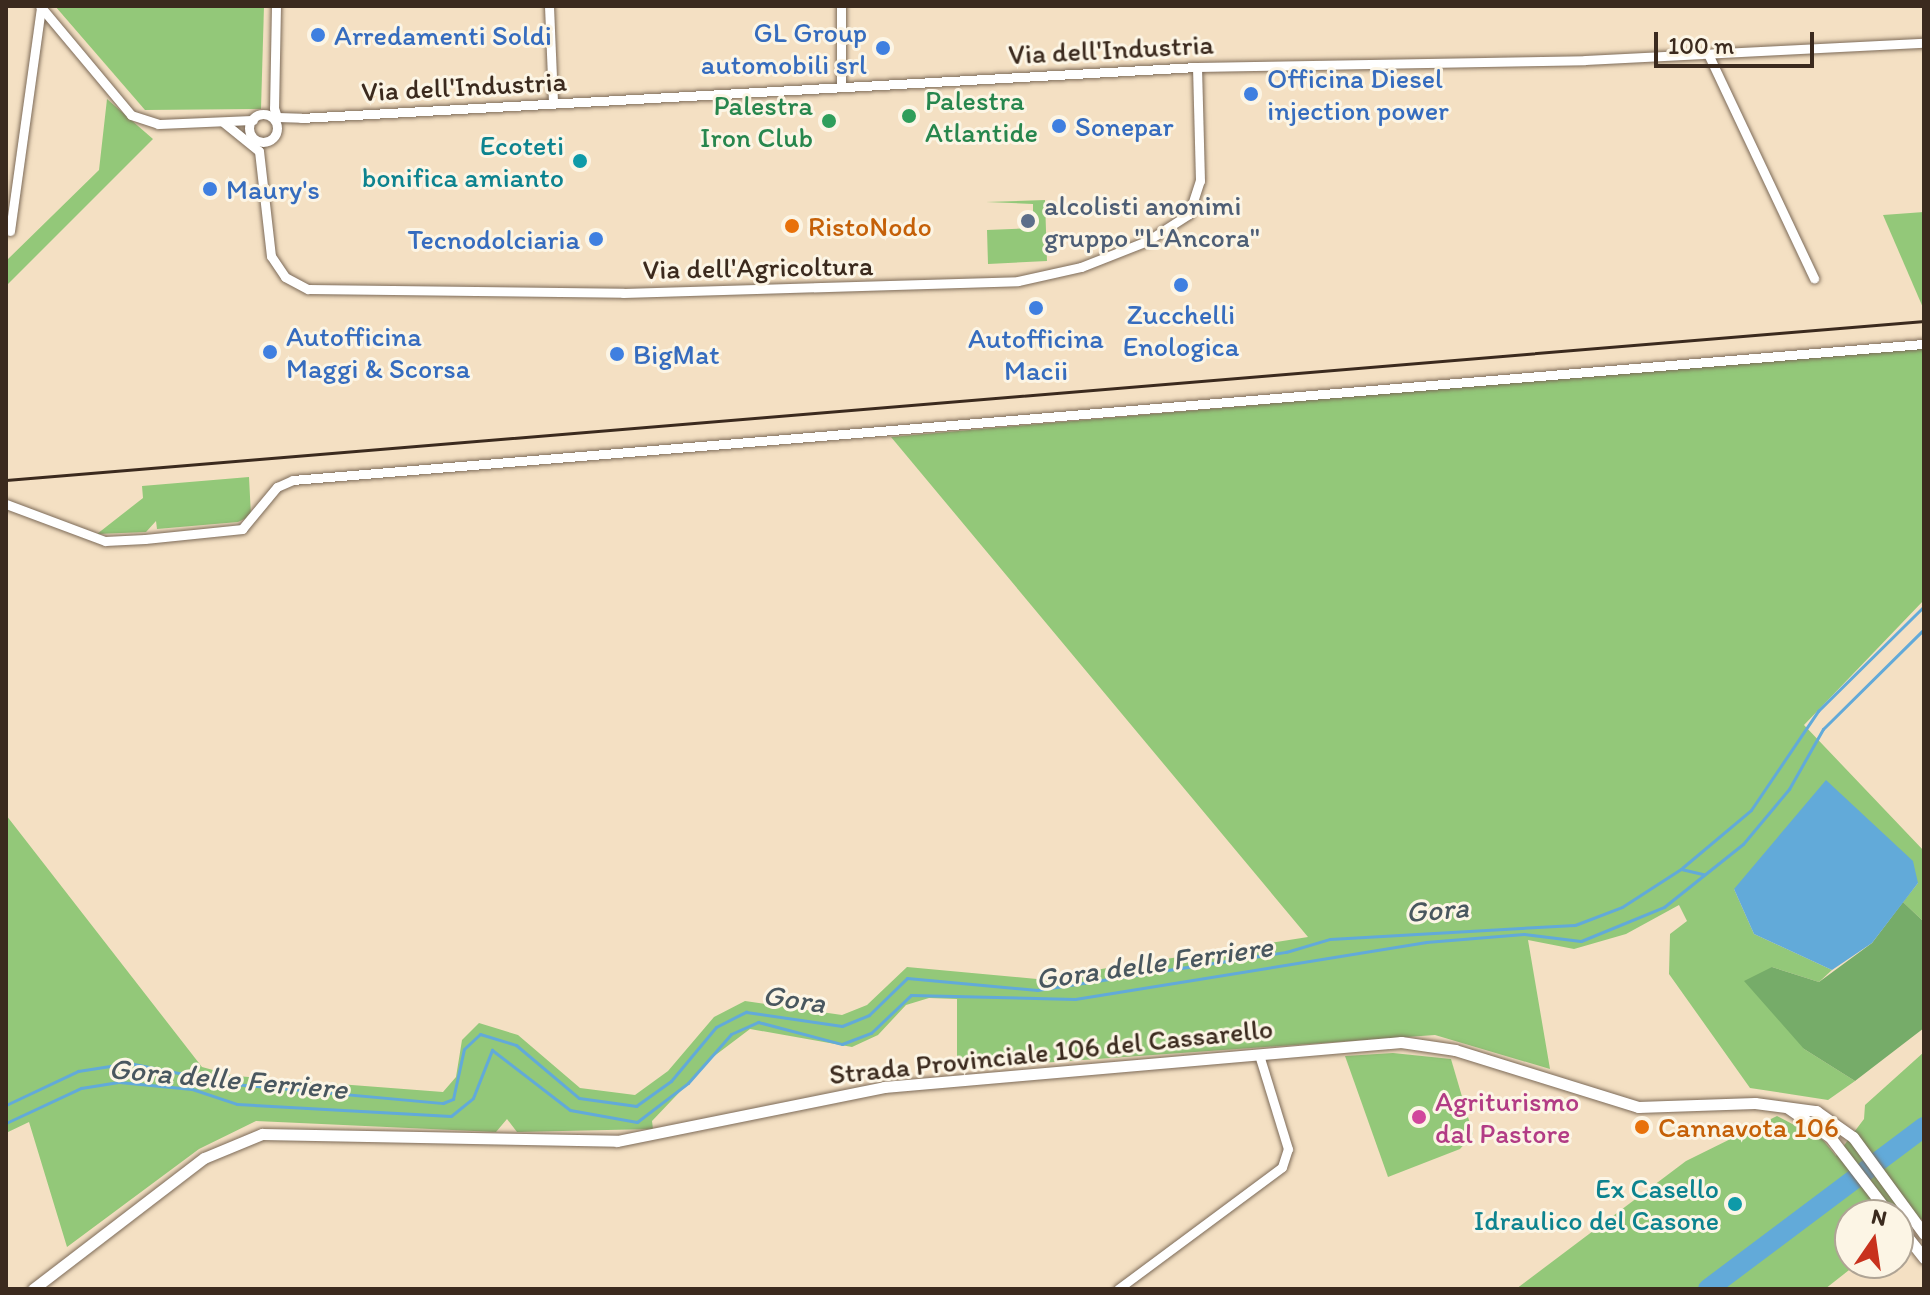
<!DOCTYPE html>
<html>
<head>
<meta charset="utf-8">
<style>
	body { margin:0 }
	#map { position:relative; width:1930px; height:1295px; overflow:hidden; background:#f4e0c3; font-family:Itim,sans-serif }
	div>[style] { position:absolute }
	.green>* { inset:0; background:#93c879 }
	.forest>* { inset:0; background:#76ac69 }
	.water>* { inset:0; background:#62aad9 }
	.stream>* { height:3px; margin:-1.5px; padding:0 1.5px; transform-origin:1.5px; border-radius:1.5px; background:#62aad9 }
	.river>* { height:20px; margin:-10px; padding:0 10px; transform-origin:10px; border-radius:10px; background:#62aad9 }
	.roads { filter:drop-shadow(0 0 2px #7c6a58) drop-shadow(0 0 2px #7c6a58) }
	.minor>* { height:9px; margin:-4.5px; padding:0 4.5px; transform-origin:4.5px; border-radius:4.5px; background:#fff }
	.minor>.ring { margin:-4.5px; padding:0; box-sizing:content-box; background:none; border:9px solid #fff; border-radius:50% }
	.tertiary>* { height:11px; margin:-5.5px; padding:0 5.5px; transform-origin:5.5px; border-radius:5.5px; background:#fff }
	.rail>* { height:3px; margin:-1.5px; padding:0 1.5px; transform-origin:1.5px; border-radius:1.5px; background:#3b2a1e }
	.dots>* { width:22px; height:22px; translate:-50% -50%; box-sizing:border-box; border:4px solid #fcf5e5; border-radius:50% }
	span { translate:-50% -50%; white-space:nowrap; text-align:center; line-height:1.15; -webkit-text-stroke:6px #fcf5e5; paint-order:stroke }
	.shop-label { font-size:28px; color:#366cbe }
	.right { translate:-100% -50%; text-align:right }
	.left { translate:0 -50%; text-align:left }
	.street-label { font-size:28px; color:#3b2a1e }
	.leisure-label { font-size:28px; color:#27864d }
	.culture-label { font-size:28px; color:#0d838f }
	.service-label { font-size:28px; color:#4e5e75 }
	.food-label { font-size:28px; color:#c56008 }
	.hotel-label { font-size:28px; color:#b23c85 }
	.water-label { font-size:30px; color:#49575f; font-style:italic }
	.frame { position:absolute; inset:0; border:8px solid #3b2a1e; pointer-events:none }
	.north { position:absolute; left:1834px; top:1199px; width:80px; height:80px; box-sizing:border-box; background:#fcf5e5; border:2px solid #afa495; border-radius:50%; rotate:13deg; font-size:22px; font-weight:700; line-height:32px; text-align:center; color:#3b2a1e }
	.north::after { content:''; display:block; margin:auto; width:28px; height:36px; background:#c8321e; clip-path:polygon(50% 0,100% 100%,50% 72%,0 100%) }
	.scale { position:absolute; left:1654px; top:32px; width:160px; height:36px; box-sizing:border-box; border:4px solid #3b2a1e; border-top:0; padding-left:10px; font-size:24px; line-height:28px; white-space:nowrap; color:#3b2a1e; -webkit-text-stroke:6px #fcf5e5; paint-order:stroke }
</style>
</head>
<body>
<div id="map">
	<div class="green">
		<div style="clip-path:polygon(55px 6px,264px 6px,261px 109px,145px 110px)"></div>
		<div style="clip-path:polygon(107px 99px,153px 139px,6px 286px,6px 261px,99px 170px)"></div>
		<div style="clip-path:polygon(1045px 200px,1047px 261px,988px 264px,987px 230px,1033px 228px,1033px 204px,986px 202px)"></div>
		<div style="clip-path:polygon(1924px 212px,1924px 310px,1883px 215px)"></div>
		<div style="clip-path:polygon(1924px 346px,1924px 600px,1804px 725px,1924px 851px,1924px 922px,1903px 902px,1918px 883px,1734px 889px,1754px 934px,1832px 970px,1819px 982px,1772px 967px,1804px 1049px,1855px 1081px,1828px 1100px,1750px 1088px,1669px 974px,1670px 934px,1687px 921px,1679px 905px,1626px 934px,1574px 949px,1528px 940px,1550px 1069px,1435px 1035px,957px 1069px,957px 999px,929px 998px,906px 1005px,878px 1035px,852px 1047px,750px 1029px,713px 1057px,652px 1121px,653px 1129px,517px 1132px,507px 1119px,496px 1132px,256px 1121px,199px 1149px,67px 1247px,29px 1122px,6px 1133px,6px 815px,202px 1067px,235px 1076px,443px 1092px,456px 1077px,462px 1040px,479px 1023px,518px 1035px,580px 1088px,635px 1095px,668px 1071px,714px 1017px,745px 1001px,842px 1015px,867px 1005px,907px 967px,1037px 979px,1308px 937px,891px 437px)"></div>
		<div style="clip-path:polygon(249px 477px,251px 516px,238px 522px,157px 529px,156px 521px,146px 532px,97px 534px,143px 498px,142px 486px)"></div>
		<div style="clip-path:polygon(1924px 1052px,1924px 1218px,1898px 1233px,1898px 1215px,1850px 1215px,1850px 1263px,1858px 1263px,1825px 1289px,1516px 1289px,1686px 1161px,1777px 1116px,1823px 1140px,1836px 1156px,1864px 1119px,1865px 1105px)"></div>
		<div style="clip-path:polygon(1393px 1053px,1451px 1059px,1473px 1134px,1460px 1149px,1388px 1177px,1345px 1056px)"></div>
	</div>
	<div class="forest">
		<div style="clip-path:polygon(1903px 902px,1924px 922px,1924px 1028px,1855px 1081px,1804px 1049px,1744px 981px,1772px 967px,1819px 982px,1872px 943px)"></div>
	</div>
	<div class="water">
		<div style="clip-path:polygon(1826px 780px,1913px 861px,1918px 883px,1872px 943px,1832px 970px,1754px 934px,1734px 889px)"></div>
	</div>
	<div class="stream">
		<div style="left:1682px;top:868px;width:90px;rotate:-40deg"></div>
		<div style="left:1751px;top:810px;width:120px;rotate:-55.9deg"></div>
		<div style="left:1818px;top:711px;width:149px;rotate:-44.7deg"></div>
		<div style="left:6px;top:1105px;width:80px;rotate:-25.3deg"></div>
		<div style="left:78px;top:1071px;width:52px;rotate:-8.9deg"></div>
		<div style="left:129px;top:1063px;width:106px;rotate:11.4deg"></div>
		<div style="left:233px;top:1084px;width:211px;rotate:5.2deg"></div>
		<div style="left:443px;top:1103px;width:11px;rotate:-22deg"></div>
		<div style="left:453px;top:1099px;width:51px;rotate:-77.6deg"></div>
		<div style="left:464px;top:1049px;width:22px;rotate:-43deg"></div>
		<div style="left:480px;top:1034px;width:38px;rotate:17deg"></div>
		<div style="left:516px;top:1045px;width:82px;rotate:40.1deg"></div>
		<div style="left:579px;top:1098px;width:58px;rotate:8deg"></div>
		<div style="left:636px;top:1106px;width:43px;rotate:-35.5deg"></div>
		<div style="left:671px;top:1081px;width:70px;rotate:-50.2deg"></div>
		<div style="left:716px;top:1027px;width:34px;rotate:-27deg"></div>
		<div style="left:746px;top:1012px;width:97px;rotate:8.3deg"></div>
		<div style="left:842px;top:1026px;width:29px;rotate:-22deg"></div>
		<div style="left:869px;top:1015px;width:53px;rotate:-44.2deg"></div>
		<div style="left:907px;top:978px;width:131px;rotate:5.3deg"></div>
		<div style="left:1037px;top:990px;width:252px;rotate:-8.7deg"></div>
		<div style="left:1286px;top:952px;width:46px;rotate:-16.5deg"></div>
		<div style="left:1330px;top:939px;width:245px;rotate:-3.3deg"></div>
		<div style="left:1575px;top:925px;width:50px;rotate:-21deg"></div>
		<div style="left:1622px;top:907px;width:70px;rotate:-32.8deg"></div>
		<div style="left:1681px;top:869px;width:23px;rotate:13deg"></div>
		<div style="left:6px;top:1123px;width:83px;rotate:-25deg"></div>
		<div style="left:81px;top:1088px;width:38px;rotate:-9deg"></div>
		<div style="left:119px;top:1082px;width:73px;rotate:5.5deg"></div>
		<div style="left:192px;top:1089px;width:47px;rotate:18.4deg"></div>
		<div style="left:237px;top:1104px;width:214px;rotate:3.2deg"></div>
		<div style="left:451px;top:1116px;width:28px;rotate:-39deg"></div>
		<div style="left:473px;top:1098px;width:52px;rotate:-68.4deg"></div>
		<div style="left:492px;top:1050px;width:98px;rotate:37.6deg"></div>
		<div style="left:570px;top:1110px;width:68px;rotate:10.2deg"></div>
		<div style="left:637px;top:1122px;width:64px;rotate:-37.4deg"></div>
		<div style="left:688px;top:1083px;width:65px;rotate:-48.7deg"></div>
		<div style="left:731px;top:1034px;width:30px;rotate:-24deg"></div>
		<div style="left:758px;top:1022px;width:87px;rotate:14.7deg"></div>
		<div style="left:842px;top:1044px;width:31px;rotate:-21deg"></div>
		<div style="left:871px;top:1033px;width:55px;rotate:-43.5deg"></div>
		<div style="left:911px;top:995px;width:164px;rotate:1.4deg"></div>
		<div style="left:1075px;top:999px;width:356px;rotate:-9.2deg"></div>
		<div style="left:1426px;top:942px;width:98px;rotate:-4.7deg"></div>
		<div style="left:1524px;top:934px;width:57px;rotate:7deg"></div>
		<div style="left:1581px;top:941px;width:90px;rotate:-22.3deg"></div>
		<div style="left:1664px;top:907px;width:101px;rotate:-38.6deg"></div>
		<div style="left:1743px;top:844px;width:72px;rotate:-50.1deg"></div>
		<div style="left:1789px;top:789px;width:69px;rotate:-60.5deg"></div>
		<div style="left:1823px;top:729px;width:142px;rotate:-44.7deg"></div>
	</div>
	<div class="river">
		<div style="left:1708px;top:1289px;width:270px;rotate:-36.9deg"></div>
	</div>
	<div class="roads">
		<div class="minor">
			<div style="left:40px;top:6px;width:142px;rotate:50.1deg"></div>
			<div style="left:131px;top:115px;width:28px;rotate:18deg"></div>
			<div style="left:158px;top:124px;width:95px;rotate:-2.4deg"></div>
			<div style="left:276px;top:6px;width:102px;rotate:91.1deg"></div>
			<div style="left:274px;top:108px;width:9px;rotate:72deg"></div>
			<div style="left:277px;top:117px;width:24px;rotate:2deg"></div>
			<div style="left:301px;top:118px;width:897px;rotate:-3.26deg"></div>
			<div style="left:1197px;top:67px;width:388px;rotate:-1deg"></div>
			<div style="left:1585px;top:60px;width:339px;rotate:-2.9deg"></div>
			<div style="left:549px;top:6px;width:96px;rotate:87.6deg"></div>
			<div style="left:841px;top:6px;width:80px;rotate:90deg"></div>
			<div style="left:1709px;top:56px;width:246px;rotate:64.7deg"></div>
			<div class="ring" style="left:249px;top:114px;width:19px;height:19px"></div>
			<div style="left:223px;top:122px;width:46px;rotate:38.9deg"></div>
			<div style="left:259px;top:151px;width:106px;rotate:83.5deg"></div>
			<div style="left:271px;top:256px;width:25px;rotate:56deg"></div>
			<div style="left:285px;top:277px;width:26px;rotate:28deg"></div>
			<div style="left:308px;top:289px;width:315px;rotate:0.7deg"></div>
			<div style="left:623px;top:293px;width:395px;rotate:-1.7deg"></div>
			<div style="left:1018px;top:281px;width:65px;rotate:-12.5deg"></div>
			<div style="left:1081px;top:267px;width:71px;rotate:-21.5deg"></div>
			<div style="left:1147px;top:241px;width:50px;rotate:-32.7deg"></div>
			<div style="left:1189px;top:214px;width:35px;rotate:-72deg"></div>
			<div style="left:1200px;top:181px;width:114px;rotate:-91.5deg"></div>
			<div style="left:10px;top:231px;width:226px;rotate:-82.1deg"></div>
			<div style="left:6px;top:504px;width:106px;rotate:20.5deg"></div>
			<div style="left:105px;top:541px;width:40px;rotate:-2.9deg"></div>
			<div style="left:145px;top:539px;width:98px;rotate:-5.9deg"></div>
			<div style="left:242px;top:529px;width:55px;rotate:-50.2deg"></div>
			<div style="left:277px;top:487px;width:17px;rotate:-24deg"></div>
			<div style="left:293px;top:480px;width:1637px;rotate:-4.77deg"></div>
			<div style="left:1118px;top:1289px;width:204px;rotate:-36.6deg"></div>
			<div style="left:1282px;top:1167px;width:19px;rotate:-72deg"></div>
			<div style="left:1288px;top:1149px;width:98px;rotate:-107.1deg"></div>
		</div>
		<div class="tertiary">
			<div style="left:1788px;top:1108px;width:51px;rotate:34.6deg"></div>
			<div style="left:1830px;top:1137px;width:98px;rotate:52.4deg"></div>
			<div style="left:1898px;top:1225px;width:42px;rotate:51.8deg"></div>
			<div style="left:33px;top:1289px;width:215px;rotate:-37.5deg"></div>
			<div style="left:204px;top:1158px;width:63px;rotate:-22.5deg"></div>
			<div style="left:262px;top:1134px;width:355px;rotate:1.1deg"></div>
			<div style="left:617px;top:1141px;width:272px;rotate:-11.4deg"></div>
			<div style="left:884px;top:1087px;width:519px;rotate:-4.97deg"></div>
			<div style="left:1401px;top:1042px;width:55px;rotate:8.4deg"></div>
			<div style="left:1455px;top:1050px;width:192px;rotate:17.3deg"></div>
			<div style="left:1638px;top:1107px;width:117px;rotate:-2deg"></div>
			<div style="left:1755px;top:1103px;width:62px;rotate:7.5deg"></div>
			<div style="left:1816px;top:1111px;width:45px;rotate:35.1deg"></div>
			<div style="left:1853px;top:1137px;width:120px;rotate:53.8deg"></div>
		</div>
	</div>
	<div class="rail">
		<div style="left:6px;top:480px;width:1925px;rotate:-4.74deg"></div>
	</div>
	<div class="dots">
		<div style="left:318px;top:35px;background:#3f7fe0"></div>
		<div style="left:883px;top:48px;background:#3f7fe0"></div>
		<div style="left:1251px;top:94px;background:#3f7fe0"></div>
		<div style="left:909px;top:116px;background:#2e9e5b"></div>
		<div style="left:829px;top:121px;background:#2e9e5b"></div>
		<div style="left:1059px;top:126px;background:#3f7fe0"></div>
		<div style="left:580px;top:161px;background:#0f9aa8"></div>
		<div style="left:210px;top:189px;background:#3f7fe0"></div>
		<div style="left:1028px;top:221px;background:#5c6f8a"></div>
		<div style="left:792px;top:226px;background:#e8710a"></div>
		<div style="left:596px;top:239px;background:#3f7fe0"></div>
		<div style="left:1181px;top:285px;background:#3f7fe0"></div>
		<div style="left:1036px;top:308px;background:#3f7fe0"></div>
		<div style="left:270px;top:352px;background:#3f7fe0"></div>
		<div style="left:617px;top:354px;background:#3f7fe0"></div>
		<div style="left:1419px;top:1117px;background:#d1479c"></div>
		<div style="left:1642px;top:1127px;background:#e8710a"></div>
		<div style="left:1735px;top:1204px;background:#0f9aa8"></div>
	</div>
	<div class="shop-label">
		<span class="right" style="left:867px;top:48px">GL Group<br>automobili srl</span>
		<span class="left" style="left:334px;top:35px">Arredamenti Soldi</span>
		<span class="left" style="left:1267px;top:94px">Officina Diesel<br>injection power</span>
		<span class="left" style="left:1075px;top:126px">Sonepar</span>
		<span class="left" style="left:226px;top:189px">Maury's</span>
		<span class="right" style="left:580px;top:239px">Tecnodolciaria</span>
		<span style="left:1181px;top:330px">Zucchelli<br>Enologica</span>
		<span class="left" style="left:286px;top:352px">Autofficina<br>Maggi &amp; Scorsa</span>
		<span style="left:1036px;top:354px">Autofficina<br>Macii</span>
		<span class="left" style="left:633px;top:354px">BigMat</span>
	</div>
	<div class="street-label">
		<span style="left:1111px;top:49px;rotate:-3deg">Via dell'Industria</span>
		<span style="left:464px;top:86px;rotate:-3deg">Via dell'Industria</span>
		<span style="left:758px;top:267px;rotate:-1deg">Via dell'Agricoltura</span>
		<span style="left:1051px;top:1051px;rotate:-6deg">Strada Provinciale 106 del Cassarello</span>
	</div>
	<div class="leisure-label">
		<span class="left" style="left:925px;top:116px">Palestra<br>Atlantide</span>
		<span class="right" style="left:813px;top:121px">Palestra<br>Iron Club</span>
	</div>
	<div class="culture-label">
		<span class="right" style="left:564px;top:161px">Ecoteti<br>bonifica amianto</span>
		<span class="right" style="left:1719px;top:1204px">Ex Casello<br>Idraulico del Casone</span>
	</div>
	<div class="service-label">
		<span class="left" style="left:1044px;top:221px">alcolisti anonimi<br>gruppo "L'Ancora"</span>
	</div>
	<div class="food-label">
		<span class="left" style="left:808px;top:226px">RistoNodo</span>
		<span class="left" style="left:1658px;top:1127px">Cannavota 106</span>
	</div>
	<div class="hotel-label">
		<span class="left" style="left:1435px;top:1117px">Agriturismo<br>dal Pastore</span>
	</div>
	<div class="water-label">
		<span style="left:1437px;top:910px;rotate:-5deg">Gora</span>
		<span style="left:1154px;top:963px;rotate:-8deg">Gora delle Ferriere</span>
		<span style="left:794px;top:999px;rotate:8deg">Gora</span>
		<span style="left:228px;top:1079px;rotate:5deg">Gora delle Ferriere</span>
	</div>
	<div class="frame"></div>
	<div class="north">N</div>
	<div class="scale">100 m</div>
</div>
</body>
</html>
